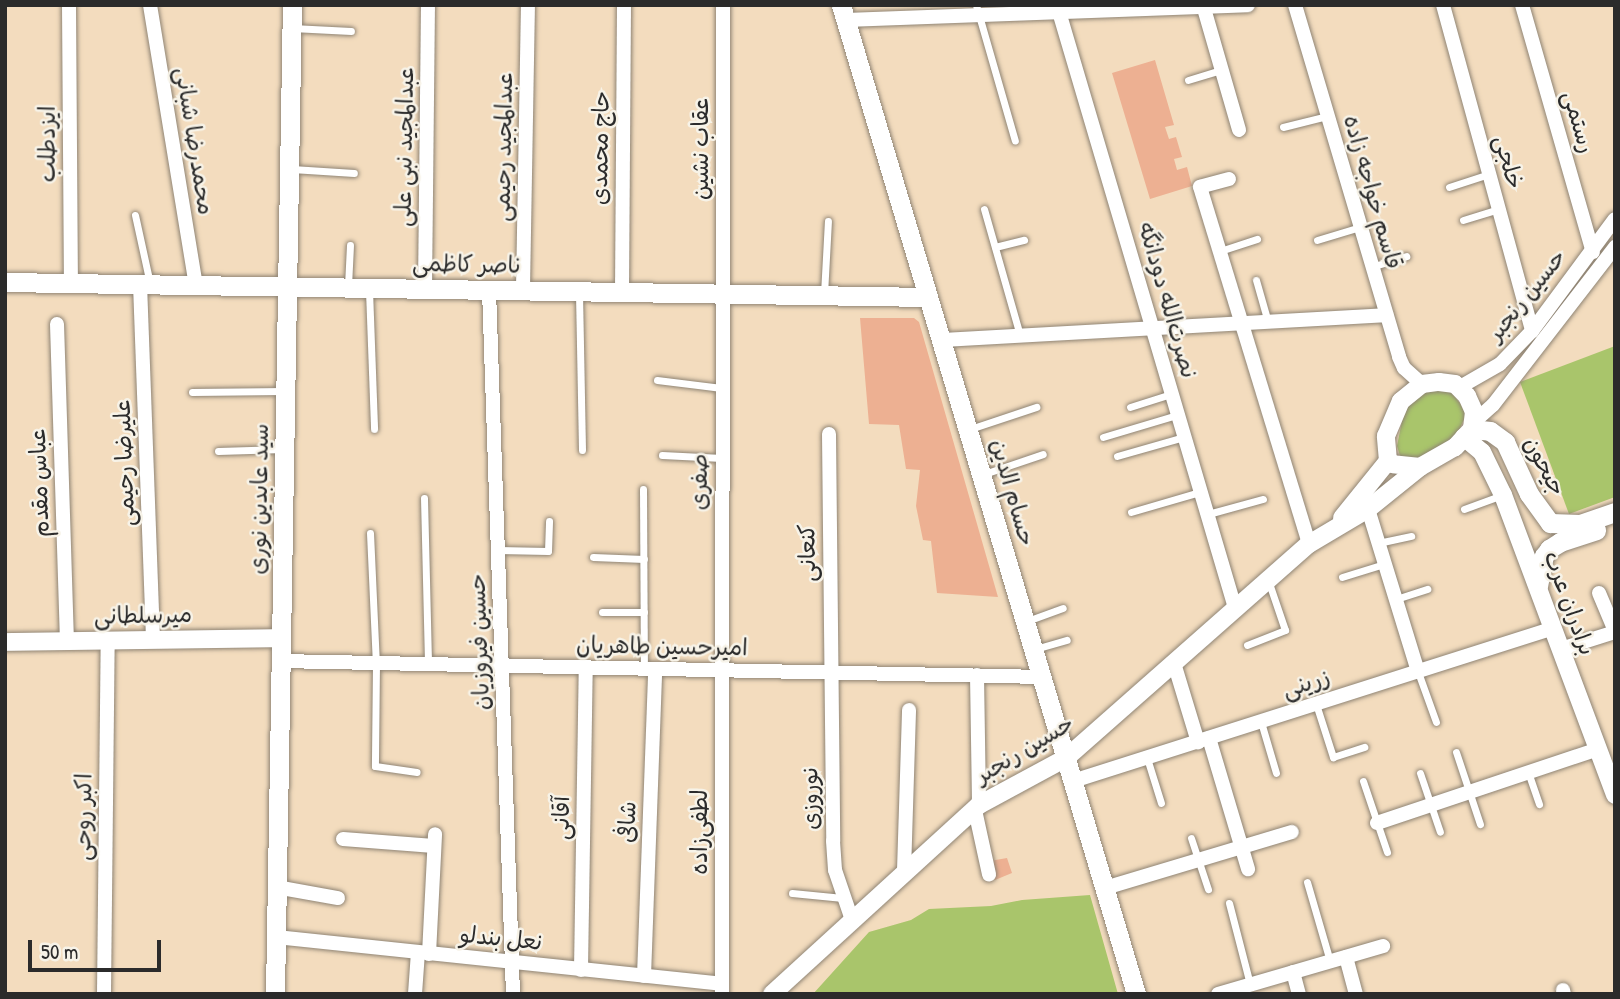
<!DOCTYPE html>
<html>
<head>
<meta charset="utf-8">
<style>
	body { margin:0 }
	#map { position:relative; width:1620px; height:999px; overflow:hidden; background:#f3dcbe; font-family:"Patrick Hand","Playpen Sans Arabic",sans-serif }
	div>[style] { position:absolute }
	.green>* { inset:0; background:#a9c56b }
	.building>* { inset:0; background:#edb092 }
	.roads { filter:drop-shadow(0 0 2px #8f8474) drop-shadow(0 0 2px #8f8474) }
	.service>* { height:7px; margin:-3.5px; padding:0 3.5px; transform-origin:3.5px; border-radius:3.5px; background:#fff }
	.minor>* { height:14px; margin:-7px; padding:0 7px; transform-origin:7px; border-radius:7px; background:#fff }
	.tertiary>* { height:18px; margin:-9px; padding:0 9px; transform-origin:9px; border-radius:9px; background:#fff }
	.secondary>* { height:19px; margin:-9.5px; padding:0 9.5px; transform-origin:9.5px; border-radius:9.5px; background:#fff }
	span { translate:-50% -50%; white-space:nowrap; text-align:center; line-height:1.15; -webkit-text-stroke:5px #f7f3e8; paint-order:stroke }
	.street-label { font-size:23px; color:#2b2b2b }
	.frame { position:absolute; inset:0; border:7px solid #2b2b2b; pointer-events:none }
	.scale { position:absolute; left:28px; top:940px; width:133px; height:32px; box-sizing:border-box; border:4px solid #2b2b2b; border-top:0; padding-left:9px; font-size:21px; line-height:24px; white-space:nowrap; color:#2b2b2b; -webkit-text-stroke:5px #f7f3e8; paint-order:stroke }
</style>
</head>
<body>
<div id="map">
	<div class="green">
		<div style="clip-path:polygon(1615px 346px,1615px 497px,1569px 514px,1520px 382px)"></div>
		<div style="clip-path:polygon(1450px 390px,1464px 409px,1465px 417px,1455px 439px,1424px 460px,1400px 456px,1397px 446px,1404px 411px,1418px 392px)"></div>
		<div style="clip-path:polygon(1090px 895px,1118px 994px,813px 994px,869px 932px,911px 920px,929px 909px,991px 906px,1022px 900px)"></div>
	</div>
	<div class="building">
		<div style="clip-path:polygon(1155px 60px,1174px 125px,1165px 127px,1169px 139px,1176px 137px,1182px 157px,1174px 159px,1177px 170px,1187px 167px,1192px 186px,1150px 199px,1112px 73px)"></div>
		<div style="clip-path:polygon(860px 318px,914px 318px,919px 322px,998px 597px,937px 593px,931px 541px,923px 540px,916px 506px,920px 470px,906px 469px,899px 425px,869px 424px)"></div>
		<div style="clip-path:polygon(1007px 858px,1012px 873px,995px 880px,990px 861px)"></div>
	</div>
	<div class="roads">
		<div class="service">
			<div style="left:976px;top:5px;width:141px;rotate:74deg"></div>
			<div style="left:292px;top:28px;width:59px;rotate:2.9deg"></div>
			<div style="left:1188px;top:80px;width:34px;rotate:-17deg"></div>
			<div style="left:1283px;top:127px;width:45px;rotate:-14deg"></div>
			<div style="left:292px;top:169px;width:62px;rotate:3.7deg"></div>
			<div style="left:1449px;top:187px;width:42px;rotate:-18deg"></div>
			<div style="left:984px;top:209px;width:131px;rotate:74.1deg"></div>
			<div style="left:135px;top:215px;width:71px;rotate:77.7deg"></div>
			<div style="left:1463px;top:220px;width:37px;rotate:-17deg"></div>
			<div style="left:1317px;top:240px;width:45px;rotate:-16.8deg"></div>
			<div style="left:995px;top:247px;width:30px;rotate:-14deg"></div>
			<div style="left:1220px;top:251px;width:39px;rotate:-18deg"></div>
			<div style="left:1371px;top:267px;width:37px;rotate:-17deg"></div>
			<div style="left:1256px;top:280px;width:44px;rotate:74.1deg"></div>
			<div style="left:348px;top:286px;width:41px;rotate:-87.2deg"></div>
			<div style="left:369px;top:290px;width:139px;rotate:87.9deg"></div>
			<div style="left:579px;top:293px;width:157px;rotate:88.9deg"></div>
			<div style="left:824px;top:294px;width:73px;rotate:-86.9deg"></div>
			<div style="left:657px;top:380px;width:65px;rotate:7deg"></div>
			<div style="left:192px;top:392px;width:92px;rotate:-0.6deg"></div>
			<div style="left:1130px;top:407px;width:43px;rotate:-17.6deg"></div>
			<div style="left:970px;top:429px;width:70px;rotate:-18.4deg"></div>
			<div style="left:1103px;top:437px;width:77px;rotate:-16.6deg"></div>
			<div style="left:218px;top:451px;width:65px;rotate:-1.8deg"></div>
			<div style="left:662px;top:455px;width:60px;rotate:2.9deg"></div>
			<div style="left:1117px;top:456px;width:70px;rotate:-15.8deg"></div>
			<div style="left:984px;top:474px;width:62px;rotate:-18.7deg"></div>
			<div style="left:643px;top:489px;width:180px;rotate:89.7deg"></div>
			<div style="left:424px;top:498px;width:166px;rotate:88.6deg"></div>
			<div style="left:1464px;top:509px;width:40px;rotate:-20.2deg"></div>
			<div style="left:1131px;top:512px;width:72px;rotate:-16.2deg"></div>
			<div style="left:1208px;top:514px;width:57px;rotate:-15.3deg"></div>
			<div style="left:370px;top:533px;width:130px;rotate:87.4deg"></div>
			<div style="left:376px;top:663px;width:103px;rotate:90.6deg"></div>
			<div style="left:375px;top:766px;width:42px;rotate:8.1deg"></div>
			<div style="left:1378px;top:543px;width:34px;rotate:-12deg"></div>
			<div style="left:498px;top:550px;width:50px;rotate:1.1deg"></div>
			<div style="left:548px;top:551px;width:30px;rotate:-88deg"></div>
			<div style="left:593px;top:557px;width:51px;rotate:2.2deg"></div>
			<div style="left:1342px;top:577px;width:44px;rotate:-17.2deg"></div>
			<div style="left:1396px;top:599px;width:33px;rotate:-18deg"></div>
			<div style="left:602px;top:612px;width:42px"></div>
			<div style="left:1027px;top:621px;width:38px;rotate:-20deg"></div>
			<div style="left:1247px;top:645px;width:41px;rotate:-21.5deg"></div>
			<div style="left:1285px;top:630px;width:50px;rotate:-108.8deg"></div>
			<div style="left:1035px;top:649px;width:33px;rotate:-16deg"></div>
			<div style="left:1418px;top:672px;width:53px;rotate:70.2deg"></div>
			<div style="left:1316px;top:704px;width:56px;rotate:72.2deg"></div>
			<div style="left:1333px;top:757px;width:33px;rotate:-18deg"></div>
			<div style="left:1261px;top:722px;width:53px;rotate:73.6deg"></div>
			<div style="left:1456px;top:752px;width:76px;rotate:71.6deg"></div>
			<div style="left:1147px;top:758px;width:47px;rotate:72.7deg"></div>
			<div style="left:1528px;top:772px;width:34px;rotate:71deg"></div>
			<div style="left:1420px;top:773px;width:62px;rotate:71.3deg"></div>
			<div style="left:1363px;top:781px;width:75px;rotate:71.3deg"></div>
			<div style="left:1191px;top:838px;width:54px;rotate:71.6deg"></div>
			<div style="left:1307px;top:882px;width:82px;rotate:73.8deg"></div>
			<div style="left:792px;top:893px;width:51px;rotate:5.6deg"></div>
			<div style="left:1229px;top:903px;width:84px;rotate:75.5deg"></div>
		</div>
		<div class="minor">
			<div style="left:69px;top:5px;width:278px;rotate:89.6deg"></div>
			<div style="left:150px;top:5px;width:284px;rotate:80.7deg"></div>
			<div style="left:1057px;top:5px;width:629px;rotate:73.55deg"></div>
			<div style="left:1203px;top:5px;width:130px;rotate:73.9deg"></div>
			<div style="left:1295px;top:5px;width:367px;rotate:73.5deg"></div>
			<div style="left:1399px;top:357px;width:12px;rotate:66deg"></div>
			<div style="left:1404px;top:368px;width:24px;rotate:42deg"></div>
			<div style="left:1443px;top:5px;width:338px;rotate:74.7deg"></div>
			<div style="left:1522px;top:5px;width:257px;rotate:74deg"></div>
			<div style="left:846px;top:20px;width:402px;rotate:-2.1deg"></div>
			<div style="left:1229px;top:179px;width:30px;rotate:165deg"></div>
			<div style="left:1200px;top:187px;width:373px;rotate:73deg"></div>
			<div style="left:140px;top:284px;width:356px;rotate:87.9deg"></div>
			<div style="left:425px;top:289px;width:284px;rotate:-89.4deg"></div>
			<div style="left:523px;top:289px;width:284px;rotate:-89deg"></div>
			<div style="left:489px;top:290px;width:704px;rotate:88.05deg"></div>
			<div style="left:622px;top:292px;width:287px;rotate:-89.6deg"></div>
			<div style="left:57px;top:324px;width:317px;rotate:88.2deg"></div>
			<div style="left:941px;top:340px;width:446px;rotate:-3.2deg"></div>
			<div style="left:1460px;top:387px;width:46px;rotate:-29.9deg"></div>
			<div style="left:1500px;top:364px;width:46px;rotate:-45.9deg"></div>
			<div style="left:1532px;top:331px;width:139px;rotate:-53.5deg"></div>
			<div style="left:1475px;top:421px;width:24px;rotate:-42deg"></div>
			<div style="left:1493px;top:405px;width:200px;rotate:-52.3deg"></div>
			<div style="left:829px;top:434px;width:407px;rotate:89.4deg"></div>
			<div style="left:833px;top:841px;width:29px;rotate:86deg"></div>
			<div style="left:835px;top:870px;width:53px;rotate:71.2deg"></div>
			<div style="left:1368px;top:509px;width:170px;rotate:72.9deg"></div>
			<div style="left:1599px;top:593px;width:41px;rotate:67.2deg"></div>
			<div style="left:1561px;top:649px;width:57px;rotate:-17.5deg"></div>
			<div style="left:280px;top:661px;width:762px;rotate:1.2deg"></div>
			<div style="left:1174px;top:663px;width:83px;rotate:73.1deg"></div>
			<div style="left:977px;top:675px;width:130px;rotate:89.1deg"></div>
			<div style="left:1209px;top:738px;width:137px;rotate:73.4deg"></div>
			<div style="left:1073px;top:781px;width:505px;rotate:-17.65deg"></div>
			<div style="left:975px;top:810px;width:66px;rotate:77.7deg"></div>
			<div style="left:1377px;top:823px;width:233px;rotate:-18.5deg"></div>
			<div style="left:343px;top:839px;width:91px;rotate:4.4deg"></div>
			<div style="left:904px;top:871px;width:161px;rotate:-88.2deg"></div>
			<div style="left:276px;top:887px;width:63px;rotate:10.1deg"></div>
			<div style="left:1105px;top:888px;width:195px;rotate:-16.7deg"></div>
			<div style="left:276px;top:937px;width:448px;rotate:6deg"></div>
			<div style="left:429px;top:954px;width:120px;rotate:-87.1deg"></div>
			<div style="left:1346px;top:957px;width:38px;rotate:75deg"></div>
			<div style="left:581px;top:970px;width:303px;rotate:-89.1deg"></div>
			<div style="left:1293px;top:972px;width:23px;rotate:75deg"></div>
			<div style="left:644px;top:976px;width:307px;rotate:-87.9deg"></div>
			<div style="left:1563px;top:990px;width:4px;rotate:76deg"></div>
			<div style="left:104px;top:994px;width:354px;rotate:-89.4deg"></div>
			<div style="left:415px;top:994px;width:42px;rotate:-85.9deg"></div>
			<div style="left:722px;top:994px;width:989px;rotate:-89.94deg"></div>
			<div style="left:1218px;top:994px;width:172px;rotate:-16.2deg"></div>
		</div>
		<div class="tertiary">
			<div style="left:1439px;top:382px;width:16px;rotate:7deg"></div>
			<div style="left:1455px;top:384px;width:17px;rotate:45deg"></div>
			<div style="left:1467px;top:396px;width:17px;rotate:66deg"></div>
			<div style="left:1474px;top:412px;width:17px;rotate:97deg"></div>
			<div style="left:1472px;top:429px;width:25px;rotate:133deg"></div>
			<div style="left:1455px;top:447px;width:40px;rotate:150.3deg"></div>
			<div style="left:1420px;top:467px;width:27px;rotate:-174deg"></div>
			<div style="left:1393px;top:464px;width:6px;rotate:-149deg"></div>
			<div style="left:1388px;top:461px;width:25px;rotate:-95deg"></div>
			<div style="left:1386px;top:436px;width:38px;rotate:-67deg"></div>
			<div style="left:1401px;top:401px;width:27px;rotate:-39deg"></div>
			<div style="left:1422px;top:384px;width:17px;rotate:-7deg"></div>
			<div style="left:1464px;top:437px;width:23px;rotate:40deg"></div>
			<div style="left:1482px;top:452px;width:48px;rotate:64deg"></div>
			<div style="left:1503px;top:495px;width:320px;rotate:69.5deg"></div>
			<div style="left:1342px;top:518px;width:73px;rotate:-51.1deg"></div>
			<div style="left:5px;top:642px;width:276px;rotate:-0.8deg"></div>
			<div style="left:772px;top:994px;width:280px;rotate:-42.4deg"></div>
			<div style="left:979px;top:805px;width:99px;rotate:-28.4deg"></div>
			<div style="left:1066px;top:758px;width:324px;rotate:-41.4deg"></div>
			<div style="left:1309px;top:544px;width:69px;rotate:-30.7deg"></div>
			<div style="left:1368px;top:509px;width:67px;rotate:-38.9deg"></div>
		</div>
		<div class="secondary">
			<div style="left:841px;top:5px;width:1032px;rotate:73.39deg"></div>
			<div style="left:5px;top:282px;width:923px;rotate:0.93deg"></div>
			<div style="left:1472px;top:429px;width:18px;rotate:6deg"></div>
			<div style="left:1490px;top:431px;width:19px;rotate:36deg"></div>
			<div style="left:1505px;top:442px;width:57px;rotate:65.2deg"></div>
			<div style="left:1529px;top:494px;width:36px;rotate:54deg"></div>
			<div style="left:1550px;top:523px;width:30px;rotate:2deg"></div>
			<div style="left:1580px;top:524px;width:37px;rotate:-19deg"></div>
			<div style="left:1538px;top:586px;width:31px;rotate:-79deg"></div>
			<div style="left:1544px;top:556px;width:9px;rotate:-54deg"></div>
			<div style="left:1549px;top:549px;width:13px;rotate:-32deg"></div>
			<div style="left:1560px;top:542px;width:38px;rotate:-18deg"></div>
			<div style="left:275px;top:994px;width:989px;rotate:-89.02deg"></div>
		</div>
	</div>
	<div class="street-label">
		<span style="left:1579px;top:122px;rotate:74deg">رستمی</span>
		<span style="left:195px;top:141px;rotate:81deg">محمدرضا شبانی</span>
		<span style="left:47px;top:144px;rotate:-90deg">ایزدطلب</span>
		<span style="left:404px;top:147px;rotate:-89deg">عبدالمجید نبی علی</span>
		<span style="left:503px;top:147px;rotate:-89deg">عبدالمجید رحیمی</span>
		<span style="left:600px;top:148px;rotate:-89deg">حاج محمدی</span>
		<span style="left:700px;top:149px;rotate:-90deg">عقاب نشین</span>
		<span style="left:1509px;top:162px;rotate:75deg">خلجی</span>
		<span style="left:1373px;top:192px;rotate:74deg">قاسم خواجه زاده</span>
		<span style="left:467px;top:264px;rotate:1deg">ناصر کاظمی</span>
		<span style="left:1526px;top:295px;rotate:-51deg">حسین رنجبر</span>
		<span style="left:1168px;top:300px;rotate:74deg">نصرت‌الله دودانگه</span>
		<span style="left:124px;top:463px;rotate:-92deg">علیرضا رحیمی</span>
		<span style="left:1545px;top:466px;rotate:62deg">جیحون</span>
		<span style="left:699px;top:482px;rotate:-90deg">صفری</span>
		<span style="left:39px;top:483px;rotate:-92deg">عباس مقدم</span>
		<span style="left:1013px;top:492px;rotate:74deg">حسام الدین</span>
		<span style="left:259px;top:499px;rotate:-89deg">سید عابدین نوری</span>
		<span style="left:807px;top:553px;rotate:-91deg">کنعانی</span>
		<span style="left:1570px;top:603px;rotate:70deg">برادران عرب</span>
		<span style="left:143px;top:615px;rotate:-1deg">میرسلطانی</span>
		<span style="left:479px;top:642px;rotate:-92deg">حسین فیروزیان</span>
		<span style="left:662px;top:646px;rotate:1deg">امیرحسین طاهریان</span>
		<span style="left:1306px;top:683px;rotate:-18deg">زرینی</span>
		<span style="left:1024px;top:749px;rotate:-31deg">حسین رنجبر</span>
		<span style="left:810px;top:798px;rotate:-91deg">نوروزی</span>
		<span style="left:83px;top:817px;rotate:-89deg">اکبر روحی</span>
		<span style="left:561px;top:818px;rotate:-89deg">آقانی</span>
		<span style="left:627px;top:822px;rotate:-88deg">شافی</span>
		<span style="left:699px;top:832px;rotate:-90deg">لطفی‌زاده</span>
		<span style="left:501px;top:938px;rotate:6deg">نعل بندلو</span>
	</div>
	<div class="frame"></div>
	<div class="scale">50 m</div>
</div>
</body>
</html>
